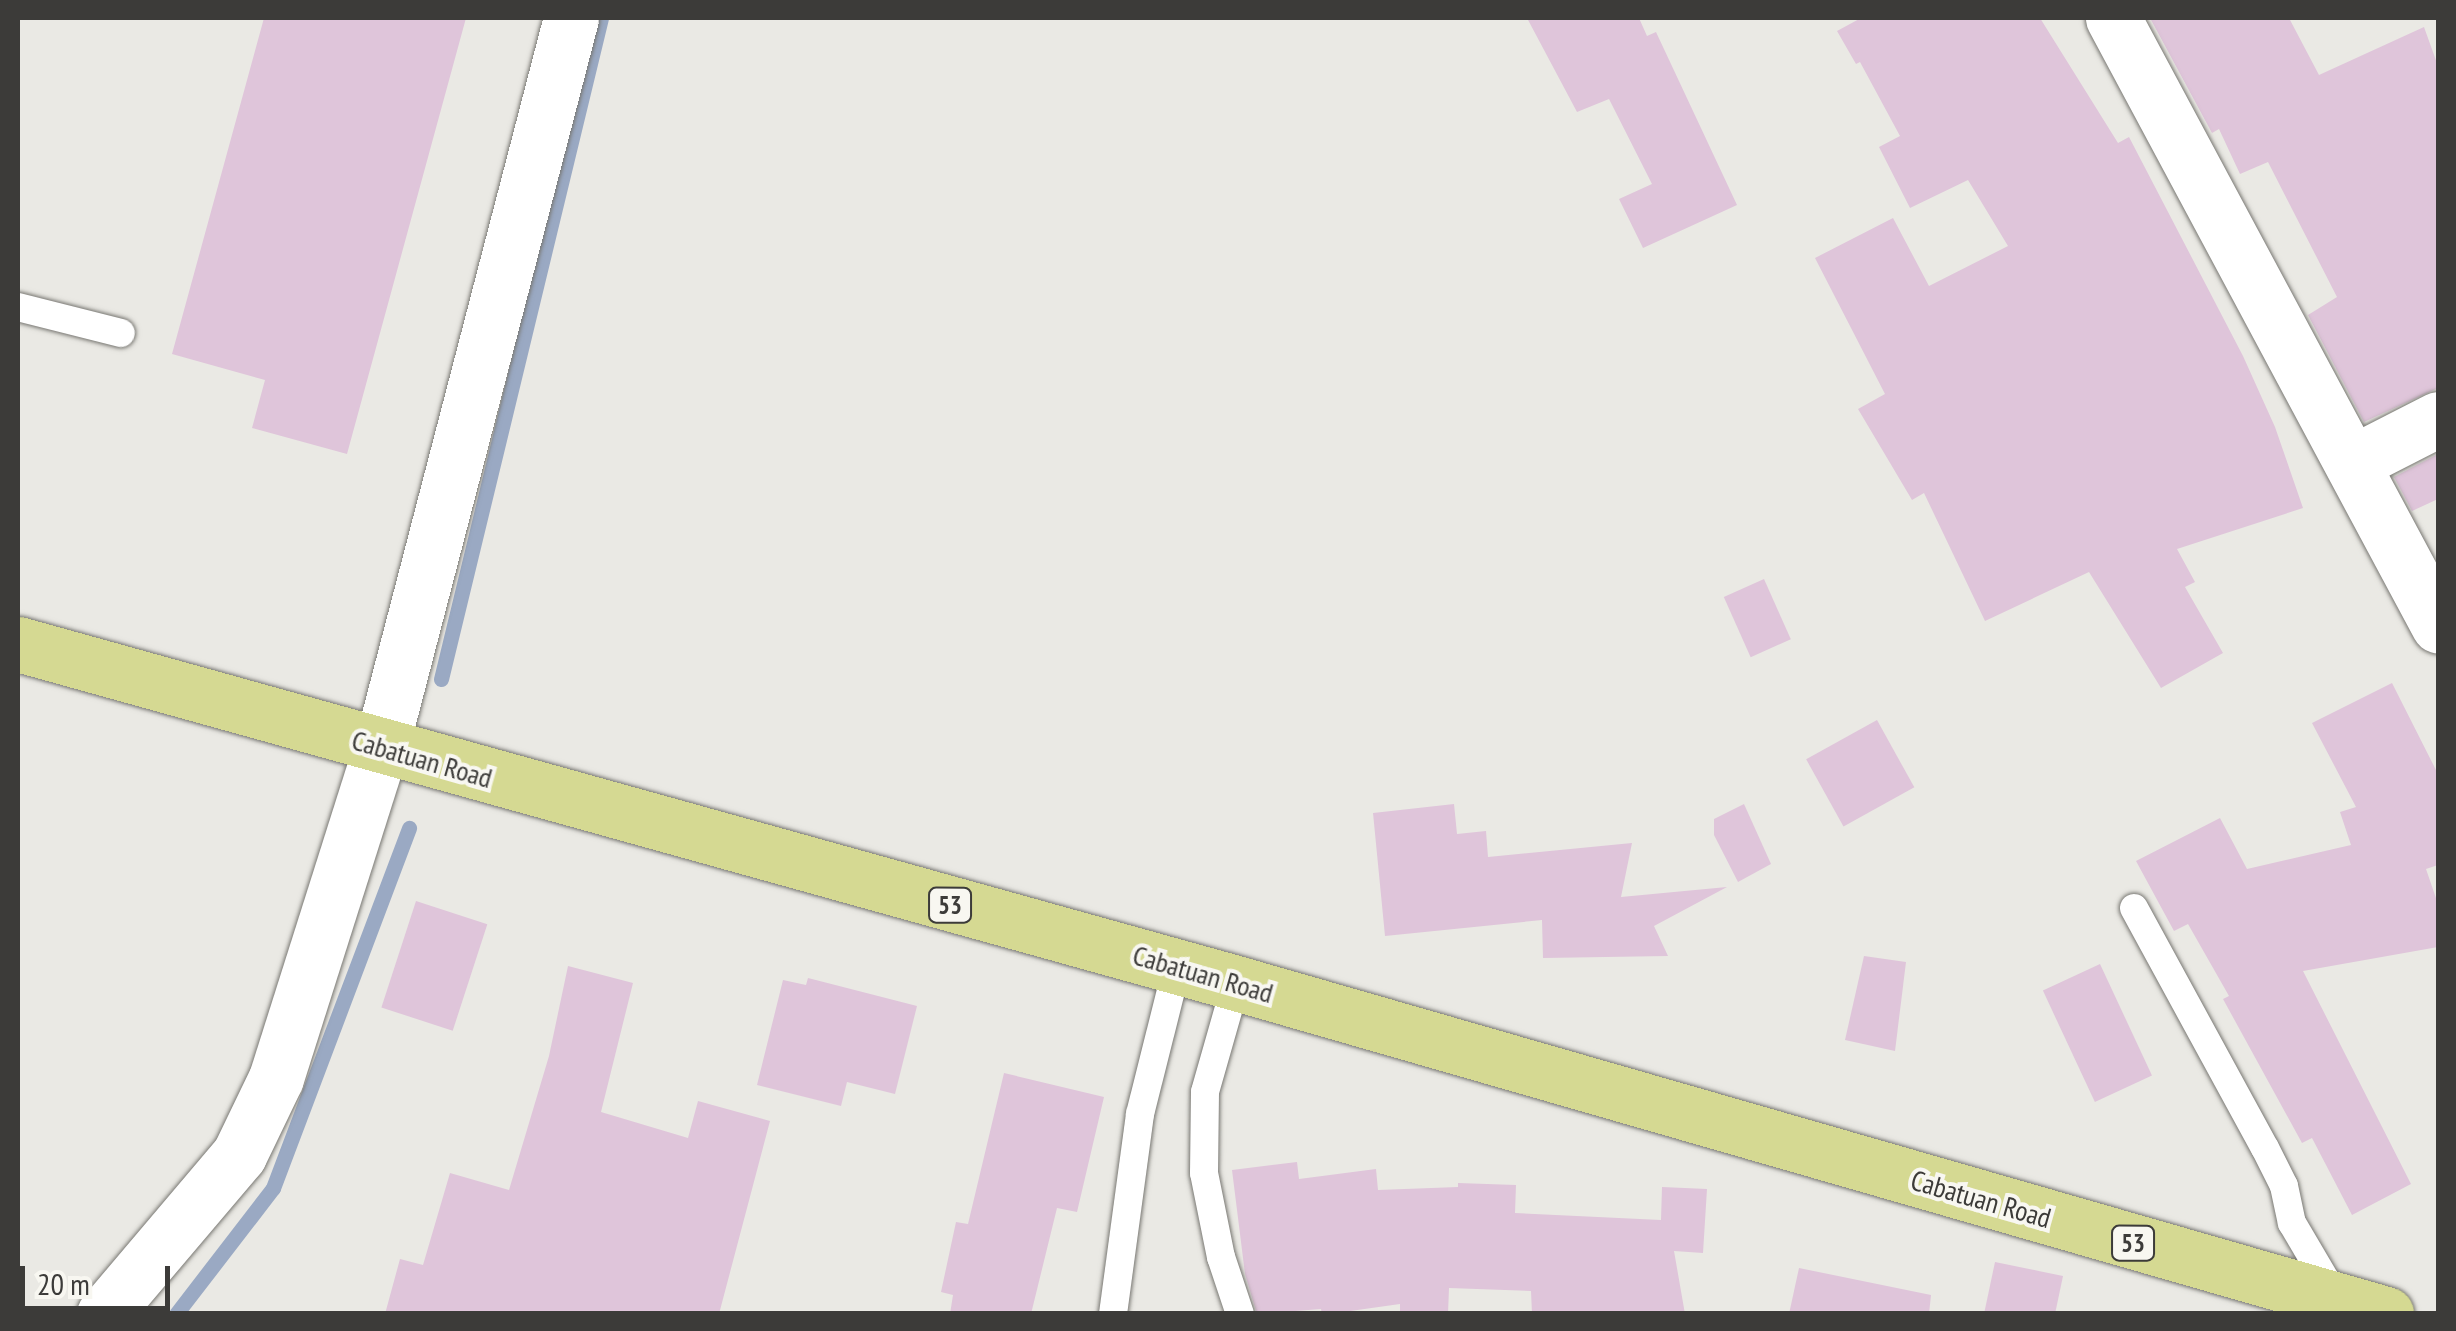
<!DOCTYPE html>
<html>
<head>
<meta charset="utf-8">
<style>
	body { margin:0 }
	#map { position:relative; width:2456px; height:1331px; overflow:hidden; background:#eae9e4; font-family:"PT Sans Narrow",sans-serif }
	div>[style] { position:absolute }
	.stream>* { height:15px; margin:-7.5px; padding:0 7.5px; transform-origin:7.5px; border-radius:7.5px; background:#9aa9c3 }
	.building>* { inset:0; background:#dfc5da; transform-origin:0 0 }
	.roads { filter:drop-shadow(0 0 2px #787772) drop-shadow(0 0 2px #787772) }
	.lane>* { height:28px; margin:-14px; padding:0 14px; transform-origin:14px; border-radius:14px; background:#fff }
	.street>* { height:55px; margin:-27.5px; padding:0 27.5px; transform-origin:27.5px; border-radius:27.5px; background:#fff }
	.highway>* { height:55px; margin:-27.5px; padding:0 27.5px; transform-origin:27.5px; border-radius:27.5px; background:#d5d992 }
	span { translate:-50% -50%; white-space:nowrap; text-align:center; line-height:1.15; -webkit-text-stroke:8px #f8f7f1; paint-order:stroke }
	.shield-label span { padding:2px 8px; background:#f8f7f1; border:2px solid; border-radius:8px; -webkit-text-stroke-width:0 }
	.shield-label { font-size:25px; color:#3c3b39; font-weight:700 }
	.street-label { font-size:28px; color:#3c3b39 }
	.frame { position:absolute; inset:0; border:20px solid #3c3b39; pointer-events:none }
	.scale { position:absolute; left:20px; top:1266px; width:150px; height:45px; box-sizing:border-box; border:5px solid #3c3b39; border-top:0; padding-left:12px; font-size:30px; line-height:35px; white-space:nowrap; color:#3c3b39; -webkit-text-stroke:8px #f8f7f1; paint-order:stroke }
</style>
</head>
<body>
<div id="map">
	<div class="stream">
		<div style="left:441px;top:679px;width:680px;rotate:-76.39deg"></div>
		<div style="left:176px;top:1314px;width:159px;rotate:-52.4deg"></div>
		<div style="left:273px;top:1188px;width:385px;rotate:-69.3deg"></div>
	</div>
	<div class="building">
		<div style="clip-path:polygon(264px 18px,466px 18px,347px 454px,252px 428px,265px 380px,172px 354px)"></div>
		<div style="clip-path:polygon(1527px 18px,1639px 18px,1647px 36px,1656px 32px,1737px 205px,1643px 248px,1619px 199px,1652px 184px,1609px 99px,1577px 112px)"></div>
		<div style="clip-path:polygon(1861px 18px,2040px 18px,2118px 143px,2129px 137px,2243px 356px,2275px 427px,2303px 508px,2177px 549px,2195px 582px,2185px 587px,2223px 653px,2161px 688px,2089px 572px,1985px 621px,1924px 493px,1912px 500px,1858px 409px,1885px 394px,1815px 258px,1893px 218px,1929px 286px,2008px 246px,1968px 180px,1910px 208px,1879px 147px,1900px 136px,1860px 62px,1856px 64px,1837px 31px)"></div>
		<div style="clip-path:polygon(2150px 18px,2289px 18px,2319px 75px,2424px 27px,2438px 66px,2438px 388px,2364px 422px,2308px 315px,2337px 297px,2268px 162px,2240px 174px,2219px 129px,2212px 133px)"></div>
		<div style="clip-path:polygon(2438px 454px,2438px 499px,2412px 511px,2394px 477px)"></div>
		<div style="left:1764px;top:579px;width:66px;height:44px;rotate:66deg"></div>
		<div style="clip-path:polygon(2392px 683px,2438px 774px,2438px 865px,2426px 869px,2438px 904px,2438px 947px,2303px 971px,2411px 1184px,2352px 1215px,2312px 1138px,2302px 1143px,2223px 999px,2229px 996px,2188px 924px,2174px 931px,2136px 861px,2220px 818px,2247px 869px,2351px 845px,2340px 812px,2356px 807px,2312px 723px)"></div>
		<div style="left:1877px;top:720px;width:77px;height:81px;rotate:61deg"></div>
		<div style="clip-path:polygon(1454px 804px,1457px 834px,1486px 831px,1488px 857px,1632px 843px,1621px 897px,1727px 887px,1654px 926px,1668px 956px,1543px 958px,1542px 920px,1385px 936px,1373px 813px)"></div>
		<div style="clip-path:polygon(1744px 804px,1771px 864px,1738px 882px,1714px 835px,1714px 819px)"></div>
		<div style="left:416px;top:901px;width:75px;height:112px;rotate:18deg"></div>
		<div style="clip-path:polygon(1864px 956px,1906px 962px,1895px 1051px,1845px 1040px)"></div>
		<div style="left:2100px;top:964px;width:123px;height:63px;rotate:65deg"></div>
		<div style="clip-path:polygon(568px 966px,633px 983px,601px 1112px,688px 1138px,698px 1101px,770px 1121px,719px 1314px,385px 1314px,400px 1259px,423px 1265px,450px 1173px,509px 1190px,549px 1056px)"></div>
		<div style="clip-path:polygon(808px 978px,917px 1006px,895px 1094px,847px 1082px,841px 1106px,757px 1085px,783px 980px,806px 985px)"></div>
		<div style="clip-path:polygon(1004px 1073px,1104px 1097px,1077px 1212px,1057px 1208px,1031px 1314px,950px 1314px,953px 1295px,941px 1292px,956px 1222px,968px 1224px)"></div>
		<div style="clip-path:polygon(1297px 1162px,1299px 1179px,1376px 1169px,1378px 1190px,1458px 1187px,1458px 1183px,1516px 1185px,1515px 1213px,1661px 1220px,1662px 1187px,1707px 1189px,1703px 1253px,1674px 1251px,1685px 1314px,1532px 1314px,1531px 1291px,1449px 1288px,1448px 1314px,1400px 1314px,1400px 1304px,1329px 1314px,1322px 1314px,1321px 1309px,1257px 1314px,1245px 1274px,1232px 1170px)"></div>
		<div style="clip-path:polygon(1995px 1262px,2063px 1276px,2055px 1314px,1984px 1314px)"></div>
		<div style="clip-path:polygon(1799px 1268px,1931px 1295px,1929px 1314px,1789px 1314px)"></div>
	</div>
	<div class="roads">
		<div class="lane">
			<div style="left:18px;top:307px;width:106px;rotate:14.2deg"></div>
			<div style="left:2134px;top:908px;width:273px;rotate:61.4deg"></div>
			<div style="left:2265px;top:1148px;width:42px;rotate:63.4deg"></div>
			<div style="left:2284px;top:1186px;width:38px;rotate:78deg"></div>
			<div style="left:2292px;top:1223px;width:85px;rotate:59.5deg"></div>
			<div style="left:1236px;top:983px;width:113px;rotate:105.9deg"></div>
			<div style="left:1205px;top:1092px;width:81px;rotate:90.7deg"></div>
			<div style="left:1204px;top:1173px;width:86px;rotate:78.6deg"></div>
			<div style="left:1221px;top:1257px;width:60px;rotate:71.6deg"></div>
			<div style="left:1113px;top:1314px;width:202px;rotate:-82.3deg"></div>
			<div style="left:1140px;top:1114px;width:152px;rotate:-75.9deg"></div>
		</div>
		<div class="street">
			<div style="left:2113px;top:18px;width:689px;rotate:61.83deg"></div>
			<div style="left:2354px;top:462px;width:94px;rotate:-27.1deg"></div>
			<div style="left:104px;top:1314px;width:209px;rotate:-49.7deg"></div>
			<div style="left:239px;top:1155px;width:85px;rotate:-64.3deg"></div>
			<div style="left:276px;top:1078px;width:347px;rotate:-72.4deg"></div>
			<div style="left:381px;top:747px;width:753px;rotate:-75.39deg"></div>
		</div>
		<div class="highway">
			<div style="left:18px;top:644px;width:1264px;rotate:15.55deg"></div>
			<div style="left:1236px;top:983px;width:1197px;rotate:16.06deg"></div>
		</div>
	</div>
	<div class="shield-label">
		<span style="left:950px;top:905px">53</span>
		<span style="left:2133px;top:1243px">53</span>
	</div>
	<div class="street-label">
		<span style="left:422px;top:759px;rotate:16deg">Cabatuan Road</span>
		<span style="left:1203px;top:974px;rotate:16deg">Cabatuan Road</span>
		<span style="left:1981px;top:1199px;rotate:16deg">Cabatuan Road</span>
	</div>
	<div class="frame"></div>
	<div class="scale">20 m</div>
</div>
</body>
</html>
